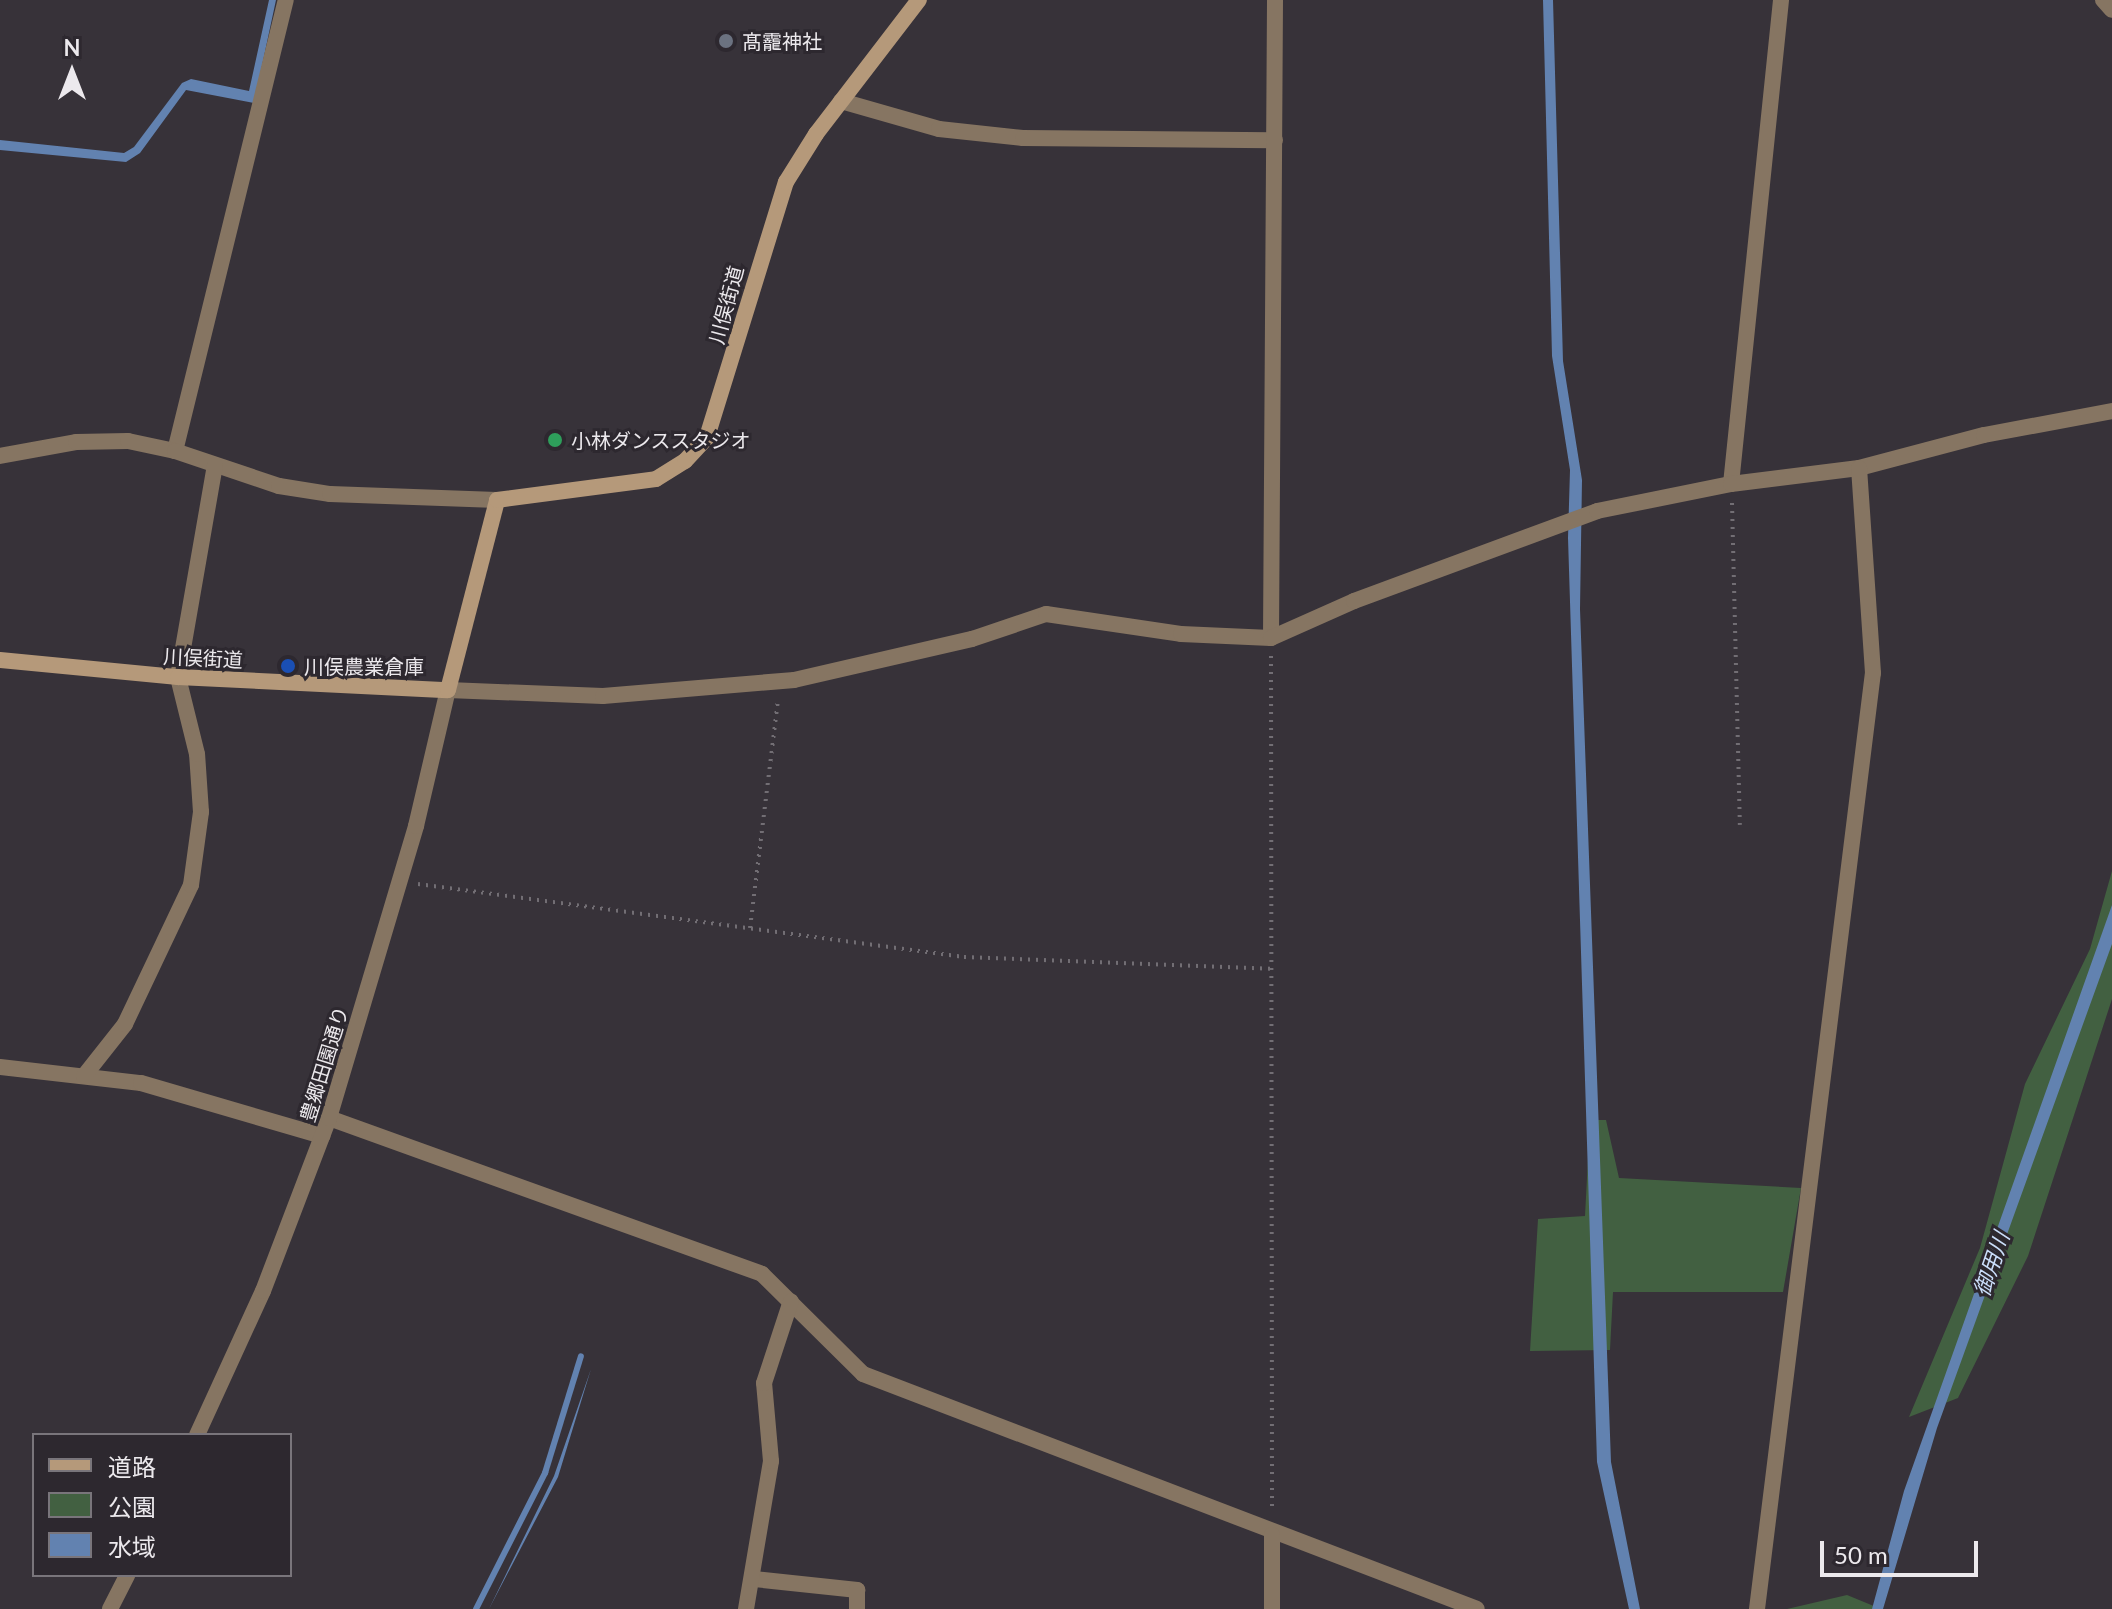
<!DOCTYPE html>
<html>
<head>
<meta charset="utf-8">
<style>
	body { margin:0 }
	#map { position:relative; width:2112px; height:1609px; overflow:hidden; background:#373239; font-family:Lato,"Noto Sans JP",sans-serif }
	div>[style] { position:absolute }
	.green>* { inset:0; background:#426041 }
	.water>* { inset:0; background:#6282b0 }
	.stream>* { height:6px; margin:-3px; padding:0 3px; transform-origin:3px; border-radius:3px; background:#6282b0 }
	.path>* { height:4px; margin-top:-2px; transform-origin:0; background:repeating-linear-gradient(90deg,#726e74 0 2px,transparent 0 8px) }
	.minor>* { height:16px; margin:-8px; padding:0 8px; transform-origin:8px; border-radius:8px; background:#867562 }
	.tertiary>* { height:16px; margin:-8px; padding:0 8px; transform-origin:8px; border-radius:8px; background:#867562 }
	.secondary>* { height:16px; margin:-8px; padding:0 8px; transform-origin:8px; border-radius:8px; background:#b5997a }
	.dots>* { width:22px; height:22px; translate:-50% -50%; box-sizing:border-box; border:4px solid #2d282f; border-radius:50% }
	span { translate:-50% -50%; white-space:nowrap; text-align:center; line-height:1.15; -webkit-text-stroke:6px #2d282f; paint-order:stroke }
	.poi-label { font-size:20px; color:#ece9ed }
	.left { translate:0 -50%; text-align:left }
	.street-label { font-size:20px; color:#ece9ed }
	.water-label { font-size:22px; color:#caddf9; font-style:italic }
	.legend { position:absolute; left:32px; top:1433px; width:260px; height:144px; box-sizing:border-box; background:#2d282f; border:2px solid #79757b; margin:0; padding:10px 14px; list-style:none; font-size:24px; color:#ece9ed }
	.legend li { display:flex; align-items:center; gap:16px; height:40px }
	.legend b { width:40px; border:2px solid #79757b }
	.north { position:absolute; left:32px; top:32px; width:80px; height:80px; -webkit-text-stroke:6px #2d282f; paint-order:stroke; rotate:0deg; font-size:22px; font-weight:700; line-height:32px; text-align:center; color:#ece9ed }
	.north::after { content:''; display:block; margin:auto; width:28px; height:36px; background:#ece9ed; clip-path:polygon(50% 0,100% 100%,50% 72%,0 100%) }
	.scale { position:absolute; left:1820px; top:1541px; width:158px; height:36px; box-sizing:border-box; border:4px solid #ece9ed; border-top:0; padding-left:10px; font-size:24px; line-height:28px; white-space:nowrap; color:#ece9ed; -webkit-text-stroke:6px #2d282f; paint-order:stroke }
</style>
</head>
<body>
<div id="map">
	<div class="green">
		<div style="clip-path:polygon(2112px 871px,2112px 999px,2028px 1256px,1958px 1398px,1909px 1417px,1980px 1248px,2025px 1084px,2090px 949px)"></div>
		<div style="clip-path:polygon(1590px 1120px,1606px 1120px,1619px 1178px,1801px 1188px,1783px 1292px,1613px 1292px,1610px 1350px,1530px 1351px,1538px 1219px,1585px 1216px)"></div>
		<div style="clip-path:polygon(1847px 1595px,1881px 1609px,1787px 1609px)"></div>
	</div>
	<div class="water">
		<div style="clip-path:polygon(269px 0,276px 0,254px 103px,186px 90px,140px 153px,126px 162px,0 150px,0 140px,124px 153px,134px 147px,182px 83px,191px 79px,249px 91px)"></div>
		<div style="clip-path:polygon(1543px 0,1553px 0,1563px 361px,1582px 480px,1580px 609px,1611px 1462px,1640px 1609px,1629px 1609px,1597px 1462px,1568px 538px,1570px 470px,1552px 356px)"></div>
		<div style="clip-path:polygon(2112px 905px,2112px 944px,1937px 1428px,1883px 1609px,1872px 1609px,1904px 1491px)"></div>
		<div style="clip-path:polygon(591px 1369px,558px 1477px,489px 1609px,554px 1476px)"></div>
	</div>
	<div class="stream">
		<div style="left:476px;top:1609px;width:153px;rotate:-63.1deg"></div>
		<div style="left:545px;top:1473px;width:122px;rotate:-72.9deg"></div>
	</div>
	<div class="path">
		<div style="left:1732px;top:503px;width:322px;rotate:88.6deg"></div>
		<div style="left:1271px;top:656px;width:856px;rotate:89.93deg"></div>
		<div style="left:418px;top:884px;width:551px;rotate:7.62deg"></div>
		<div style="left:964px;top:957px;width:307px;rotate:2.2deg"></div>
		<div style="left:750px;top:928px;width:230px;rotate:-83deg"></div>
	</div>
	<div class="minor">
		<div style="left:2103px;top:0;width:13px;rotate:48deg"></div>
		<div style="left:841px;top:101px;width:102px;rotate:15.9deg"></div>
		<div style="left:939px;top:129px;width:84px;rotate:6.1deg"></div>
		<div style="left:1023px;top:138px;width:252px;rotate:0.5deg"></div>
		<div style="left:175px;top:451px;width:464px;rotate:-76.2deg"></div>
		<div style="left:0;top:456px;width:77px;rotate:-10.4deg"></div>
		<div style="left:76px;top:442px;width:52px;rotate:-1.1deg"></div>
		<div style="left:128px;top:441px;width:48px;rotate:12deg"></div>
		<div style="left:175px;top:451px;width:110px;rotate:18.6deg"></div>
		<div style="left:279px;top:486px;width:52px;rotate:8.9deg"></div>
		<div style="left:330px;top:494px;width:167px;rotate:2.1deg"></div>
		<div style="left:1731px;top:484px;width:487px;rotate:-84.1deg"></div>
		<div style="left:1271px;top:638px;width:638px;rotate:-89.64deg"></div>
		<div style="left:448px;top:690px;width:155px;rotate:2.2deg"></div>
		<div style="left:603px;top:696px;width:192px;rotate:-4.8deg"></div>
		<div style="left:794px;top:680px;width:183px;rotate:-13deg"></div>
		<div style="left:972px;top:639px;width:78px;rotate:-18.7deg"></div>
		<div style="left:1046px;top:614px;width:136px;rotate:8.4deg"></div>
		<div style="left:1181px;top:634px;width:90px;rotate:2.5deg"></div>
		<div style="left:1271px;top:638px;width:91px;rotate:-24deg"></div>
		<div style="left:1354px;top:601px;width:259px;rotate:-20.3deg"></div>
		<div style="left:1597px;top:511px;width:137px;rotate:-11.4deg"></div>
		<div style="left:1731px;top:484px;width:129px;rotate:-7.1deg"></div>
		<div style="left:1859px;top:468px;width:129px;rotate:-14.8deg"></div>
		<div style="left:1984px;top:435px;width:130px;rotate:-10.6deg"></div>
		<div style="left:0;top:1067px;width:142px;rotate:6.5deg"></div>
		<div style="left:141px;top:1083px;width:189px;rotate:16.3deg"></div>
		<div style="left:84px;top:1076px;width:66px;rotate:-51.7deg"></div>
		<div style="left:125px;top:1024px;width:154px;rotate:-64.6deg"></div>
		<div style="left:191px;top:885px;width:74px;rotate:-82.2deg"></div>
		<div style="left:201px;top:812px;width:58px;rotate:-93.9deg"></div>
		<div style="left:197px;top:754px;width:79px;rotate:-103.9deg"></div>
		<div style="left:178px;top:677px;width:215px;rotate:-80.1deg"></div>
		<div style="left:329px;top:1118px;width:460px;rotate:19.8deg"></div>
		<div style="left:762px;top:1274px;width:142px;rotate:44.7deg"></div>
		<div style="left:863px;top:1374px;width:657px;rotate:20.94deg"></div>
		<div style="left:754px;top:1579px;width:104px;rotate:6.1deg"></div>
		<div style="left:857px;top:1590px;width:19px;rotate:90deg"></div>
		<div style="left:746px;top:1609px;width:150px;rotate:-80.4deg"></div>
		<div style="left:771px;top:1461px;width:78px;rotate:-95.1deg"></div>
		<div style="left:764px;top:1383px;width:86px;rotate:-71.8deg"></div>
		<div style="left:1272px;top:1609px;width:74px;rotate:-90deg"></div>
		<div style="left:1757px;top:1609px;width:943px;rotate:-82.94deg"></div>
		<div style="left:1873px;top:673px;width:205px;rotate:-93.9deg"></div>
	</div>
	<div class="tertiary">
		<div style="left:197px;top:1435px;width:158px;rotate:-65.4deg"></div>
		<div style="left:263px;top:1291px;width:185px;rotate:-69.1deg"></div>
		<div style="left:329px;top:1118px;width:305px;rotate:-73.4deg"></div>
		<div style="left:416px;top:826px;width:140px;rotate:-76.8deg"></div>
		<div style="left:110px;top:1609px;width:38px;rotate:-63deg"></div>
	</div>
	<div class="secondary">
		<div style="left:0;top:660px;width:179px;rotate:5.5deg"></div>
		<div style="left:178px;top:677px;width:270px;rotate:2.8deg"></div>
		<div style="left:448px;top:690px;width:196px;rotate:-75.5deg"></div>
		<div style="left:497px;top:500px;width:160px;rotate:-7.5deg"></div>
		<div style="left:656px;top:479px;width:34px;rotate:-32deg"></div>
		<div style="left:685px;top:461px;width:33px;rotate:-47deg"></div>
		<div style="left:707px;top:437px;width:267px;rotate:-72.8deg"></div>
		<div style="left:786px;top:182px;width:57px;rotate:-58deg"></div>
		<div style="left:816px;top:134px;width:169px;rotate:-52.5deg"></div>
	</div>
	<div class="dots">
		<div style="left:726px;top:41px;background:#6b7280"></div>
		<div style="left:555px;top:440px;background:#2e9e5b"></div>
		<div style="left:288px;top:666px;background:#1a4fb4"></div>
	</div>
	<div class="poi-label">
		<span class="left" style="left:742px;top:41px">髙靇神社</span>
		<span class="left" style="left:571px;top:440px">小林ダンススタジオ</span>
		<span class="left" style="left:304px;top:666px">川俣農業倉庫</span>
	</div>
	<div class="street-label">
		<span style="left:726px;top:305px;rotate:-75deg">川俣街道</span>
		<span style="left:203px;top:658px;rotate:3deg">川俣街道</span>
		<span style="left:324px;top:1064px;rotate:-73deg">豊郷田園通り</span>
	</div>
	<div class="water-label">
		<span style="left:1991px;top:1264px;rotate:-71deg">御用川</span>
	</div>
	<ul class="legend">
	<li><b style="height:10px;background:#b5997a"></b>道路</li>
	<li><b style="height:22px;background:#426041"></b>公園</li>
	<li><b style="height:22px;background:#6282b0"></b>水域</li>
	</ul>
	<div class="north">N</div>
	<div class="scale">50 m</div>
</div>
</body>
</html>
